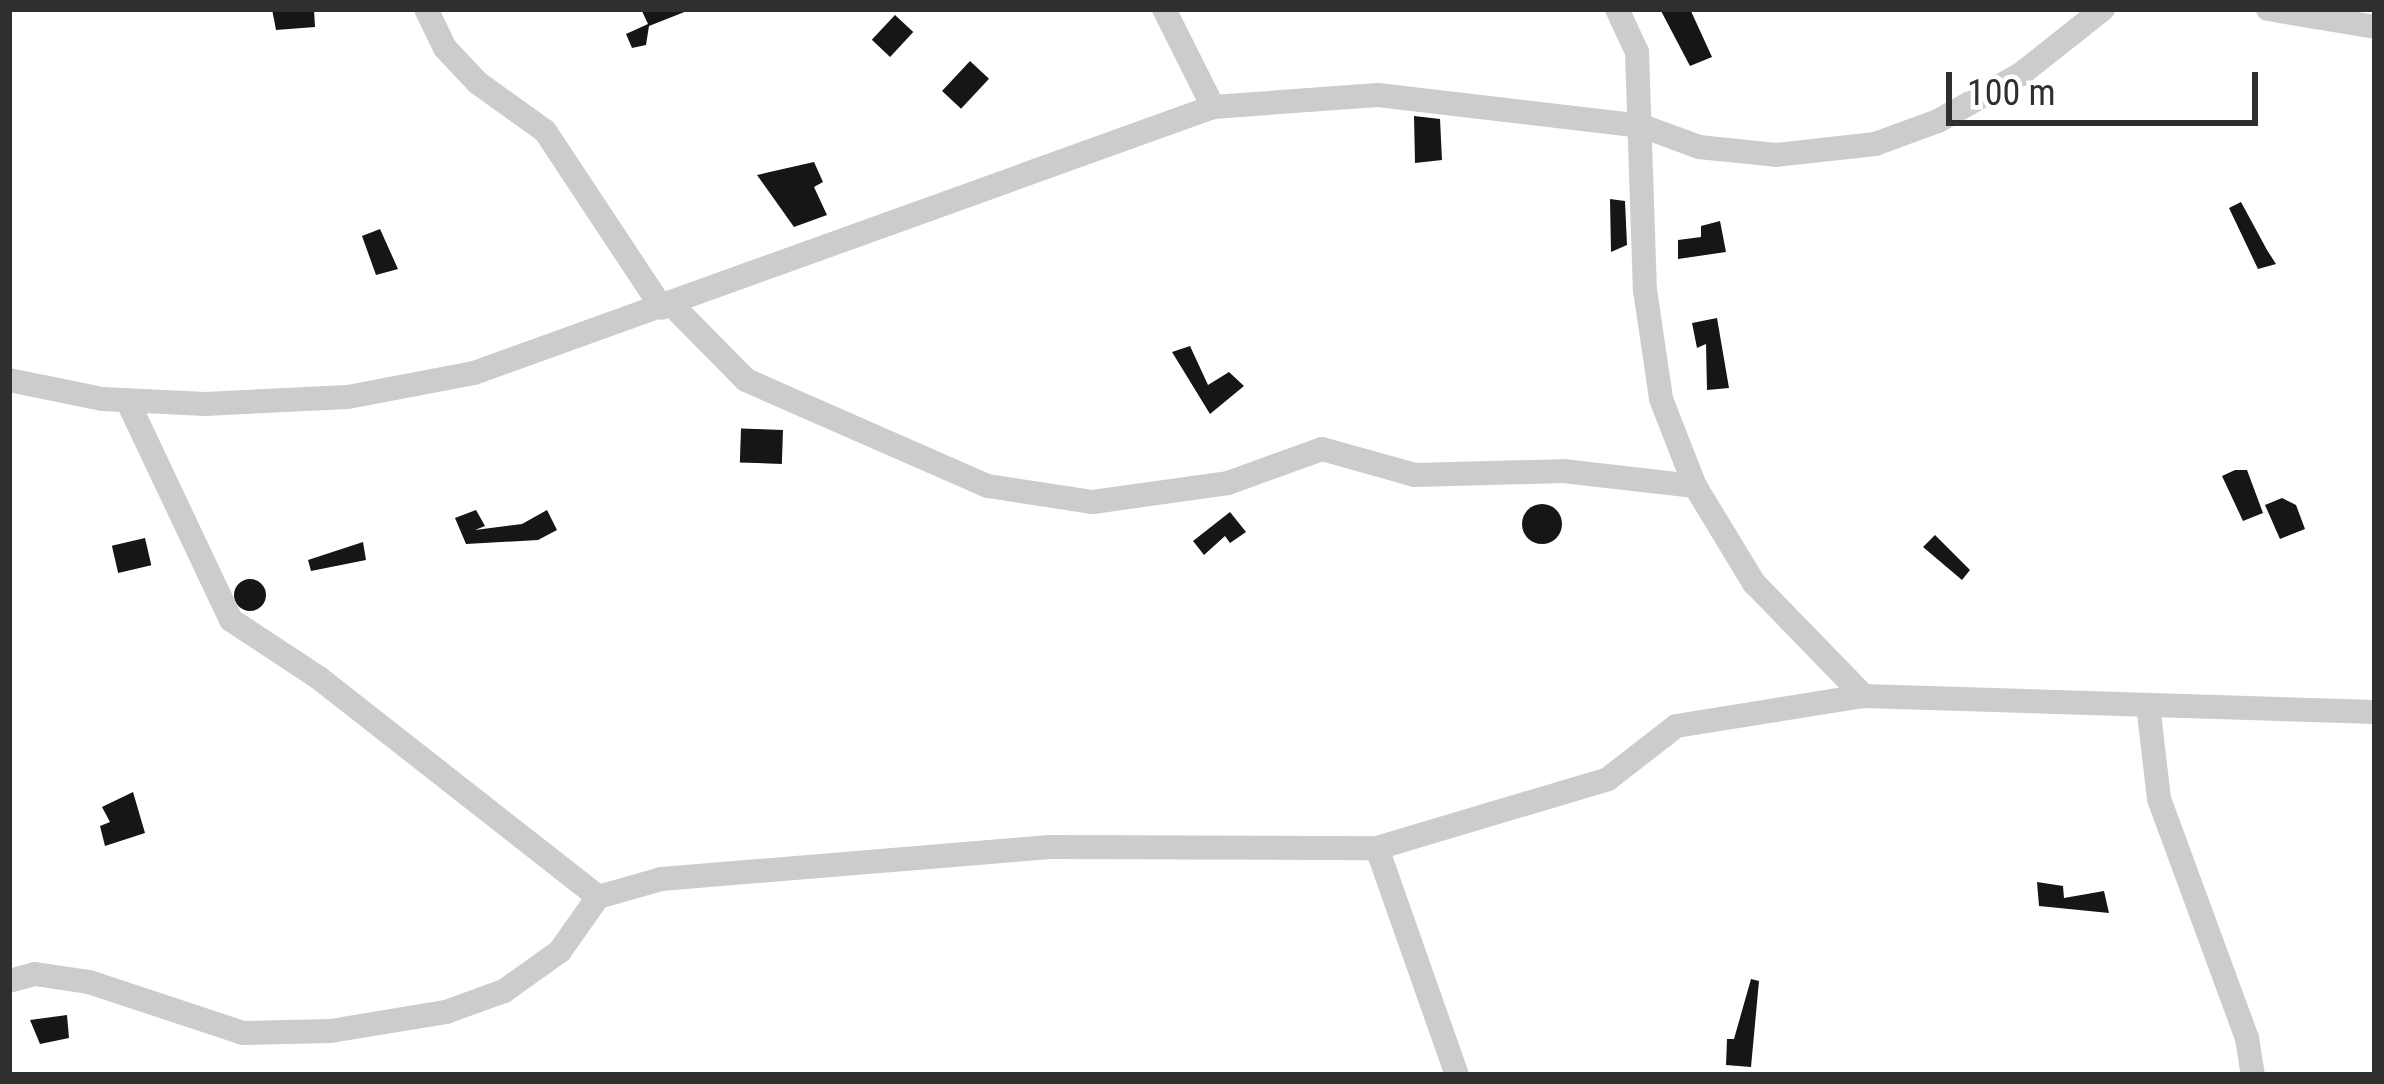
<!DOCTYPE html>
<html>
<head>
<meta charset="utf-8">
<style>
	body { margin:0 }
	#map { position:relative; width:2384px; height:1084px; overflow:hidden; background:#fff; font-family:"Roboto Condensed",sans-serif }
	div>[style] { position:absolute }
	.building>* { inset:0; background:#161616; transform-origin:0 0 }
	.round { border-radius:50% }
	.minor>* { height:24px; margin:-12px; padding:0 12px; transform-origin:12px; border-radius:12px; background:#ccc }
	span { translate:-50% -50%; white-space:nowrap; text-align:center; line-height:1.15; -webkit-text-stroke:12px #fff; paint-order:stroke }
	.frame { position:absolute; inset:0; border:12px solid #2f2f2f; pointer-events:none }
	.scale { position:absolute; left:1946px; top:72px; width:312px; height:54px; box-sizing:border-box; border:6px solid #2f2f2f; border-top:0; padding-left:15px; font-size:36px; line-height:42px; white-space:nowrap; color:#2f2f2f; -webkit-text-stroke:9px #fff; paint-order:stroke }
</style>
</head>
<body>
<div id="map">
	<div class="building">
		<div style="clip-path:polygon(272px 9px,314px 10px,315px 27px,276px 30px)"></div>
		<div style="clip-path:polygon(641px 9px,692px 9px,649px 26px,646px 45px,632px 48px,626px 34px,648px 24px)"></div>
		<div style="clip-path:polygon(1660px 9px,1690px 9px,1712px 57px,1690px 66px)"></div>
		<div style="left:895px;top:15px;width:25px;height:34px;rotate:43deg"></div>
		<div style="left:970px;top:61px;width:26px;height:41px;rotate:43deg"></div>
		<div style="clip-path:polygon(1414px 116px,1440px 119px,1442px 160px,1415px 163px)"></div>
		<div style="clip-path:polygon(814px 162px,823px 182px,814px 187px,827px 215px,794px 227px,757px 175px)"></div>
		<div style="clip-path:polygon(1610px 199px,1625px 201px,1627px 245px,1611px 252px)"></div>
		<div style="clip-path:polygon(2241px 202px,2267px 250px,2276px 264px,2258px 269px,2229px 208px)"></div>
		<div style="clip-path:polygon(1720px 221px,1726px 252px,1678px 259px,1678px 240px,1701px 237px,1701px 226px)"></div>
		<div style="clip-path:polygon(380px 229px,398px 269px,376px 275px,362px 236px)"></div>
		<div style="clip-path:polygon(1717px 318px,1729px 388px,1707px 390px,1706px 344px,1697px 348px,1692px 323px)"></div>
		<div style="clip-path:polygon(1190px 346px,1208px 385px,1229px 372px,1244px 386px,1210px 414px,1172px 352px)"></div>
		<div style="left:783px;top:430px;width:34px;height:42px;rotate:92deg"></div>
		<div style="clip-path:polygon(2235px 470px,2247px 470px,2263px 513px,2243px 521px,2222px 476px)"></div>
		<div style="clip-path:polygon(2282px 498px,2296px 505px,2305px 529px,2280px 539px,2265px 505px)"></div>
		<div class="round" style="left:1522px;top:504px;width:40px;height:40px"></div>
		<div style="clip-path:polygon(476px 510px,485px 526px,475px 530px,522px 524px,547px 510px,557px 530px,538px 540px,466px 544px,455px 518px)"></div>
		<div style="clip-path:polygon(1230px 512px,1246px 532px,1230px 543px,1225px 536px,1204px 555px,1193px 541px)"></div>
		<div style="clip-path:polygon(1935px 535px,1970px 570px,1962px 580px,1923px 547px)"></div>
		<div style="left:145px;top:538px;width:28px;height:34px;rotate:77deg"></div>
		<div style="clip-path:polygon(363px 542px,366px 560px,311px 571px,308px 560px)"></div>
		<div class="round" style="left:234px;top:579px;width:32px;height:32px"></div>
		<div style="clip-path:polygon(133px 792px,145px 833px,105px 846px,100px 826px,110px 822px,102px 807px)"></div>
		<div style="clip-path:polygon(2037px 882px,2063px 886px,2064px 898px,2104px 891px,2109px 913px,2039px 906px)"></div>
		<div style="clip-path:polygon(1751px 979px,1759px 981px,1751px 1067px,1726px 1065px,1727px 1039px,1734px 1039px)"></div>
		<div style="clip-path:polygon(67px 1015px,69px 1038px,40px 1044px,30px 1020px)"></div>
	</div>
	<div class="minor">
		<div style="left:426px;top:9px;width:43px;rotate:64deg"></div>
		<div style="left:445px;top:48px;width:48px;rotate:46.7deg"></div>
		<div style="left:478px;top:83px;width:82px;rotate:35.6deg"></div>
		<div style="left:545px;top:131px;width:212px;rotate:56.5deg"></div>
		<div style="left:1164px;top:9px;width:110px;rotate:63.4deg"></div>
		<div style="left:1617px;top:9px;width:47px;rotate:65.1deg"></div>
		<div style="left:1637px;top:52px;width:238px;rotate:88.1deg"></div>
		<div style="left:1645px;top:290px;width:110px;rotate:81.6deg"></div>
		<div style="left:1661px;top:399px;width:93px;rotate:68.7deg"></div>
		<div style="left:1695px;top:486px;width:114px;rotate:58.7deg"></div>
		<div style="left:1754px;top:583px;width:158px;rotate:45.8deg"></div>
		<div style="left:2268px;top:9px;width:109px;rotate:9.5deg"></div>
		<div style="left:672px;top:305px;width:105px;rotate:45.4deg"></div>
		<div style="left:746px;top:380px;width:264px;rotate:23.7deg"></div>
		<div style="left:988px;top:486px;width:106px;rotate:8.7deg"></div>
		<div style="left:1093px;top:502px;width:136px;rotate:-8deg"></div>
		<div style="left:1228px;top:483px;width:100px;rotate:-19.9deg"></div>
		<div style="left:1322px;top:449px;width:97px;rotate:15.6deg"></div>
		<div style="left:1415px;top:475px;width:148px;rotate:-1.5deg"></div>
		<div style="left:1563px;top:471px;width:133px;rotate:6.5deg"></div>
		<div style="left:9px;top:380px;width:95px;rotate:11.5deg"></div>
		<div style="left:102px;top:399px;width:103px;rotate:2.8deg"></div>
		<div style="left:205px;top:404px;width:143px;rotate:-2.8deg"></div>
		<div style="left:348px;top:397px;width:128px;rotate:-10.8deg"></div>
		<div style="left:474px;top:373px;width:785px;rotate:-19.8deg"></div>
		<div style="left:1213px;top:107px;width:165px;rotate:-4.2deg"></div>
		<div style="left:1378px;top:95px;width:266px;rotate:6.7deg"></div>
		<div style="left:1642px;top:126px;width:61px;rotate:20.2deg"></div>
		<div style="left:1699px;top:147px;width:77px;rotate:5.9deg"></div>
		<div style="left:1776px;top:155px;width:100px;rotate:-6.3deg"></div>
		<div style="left:1875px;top:144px;width:67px;rotate:-20.1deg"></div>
		<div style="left:1938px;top:121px;width:95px;rotate:-29.5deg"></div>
		<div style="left:2021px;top:74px;width:105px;rotate:-38.4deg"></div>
		<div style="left:127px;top:400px;width:243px;rotate:64.7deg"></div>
		<div style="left:231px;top:620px;width:105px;rotate:33.4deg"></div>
		<div style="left:319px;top:678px;width:355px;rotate:38.1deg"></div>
		<div style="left:2148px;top:705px;width:95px;rotate:83.3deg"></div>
		<div style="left:2159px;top:799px;width:255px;rotate:69.8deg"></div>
		<div style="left:2247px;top:1038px;width:37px;rotate:81deg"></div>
		<div style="left:1377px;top:848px;width:241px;rotate:70.6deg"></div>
		<div style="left:9px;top:981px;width:27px;rotate:-15deg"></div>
		<div style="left:35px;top:974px;width:55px;rotate:8.4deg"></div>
		<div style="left:89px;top:982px;width:162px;rotate:18.3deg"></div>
		<div style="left:243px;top:1033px;width:88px;rotate:-1.3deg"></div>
		<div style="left:331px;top:1031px;width:117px;rotate:-9.4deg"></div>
		<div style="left:446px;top:1012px;width:62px;rotate:-19.9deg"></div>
		<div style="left:504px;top:991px;width:69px;rotate:-35.5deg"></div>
		<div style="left:560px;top:951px;width:66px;rotate:-54.9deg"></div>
		<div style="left:598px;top:897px;width:66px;rotate:-15.9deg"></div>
		<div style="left:661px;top:879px;width:390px;rotate:-4.7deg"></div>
		<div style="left:1050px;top:847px;width:327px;rotate:0.2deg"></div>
		<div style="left:1377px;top:848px;width:241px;rotate:-16.6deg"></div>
		<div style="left:1608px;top:779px;width:86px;rotate:-37.9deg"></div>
		<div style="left:1676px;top:726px;width:190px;rotate:-9.1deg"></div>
		<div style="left:1864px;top:696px;width:511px;rotate:1.79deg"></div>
	</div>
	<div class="frame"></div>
	<div class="scale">100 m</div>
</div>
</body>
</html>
